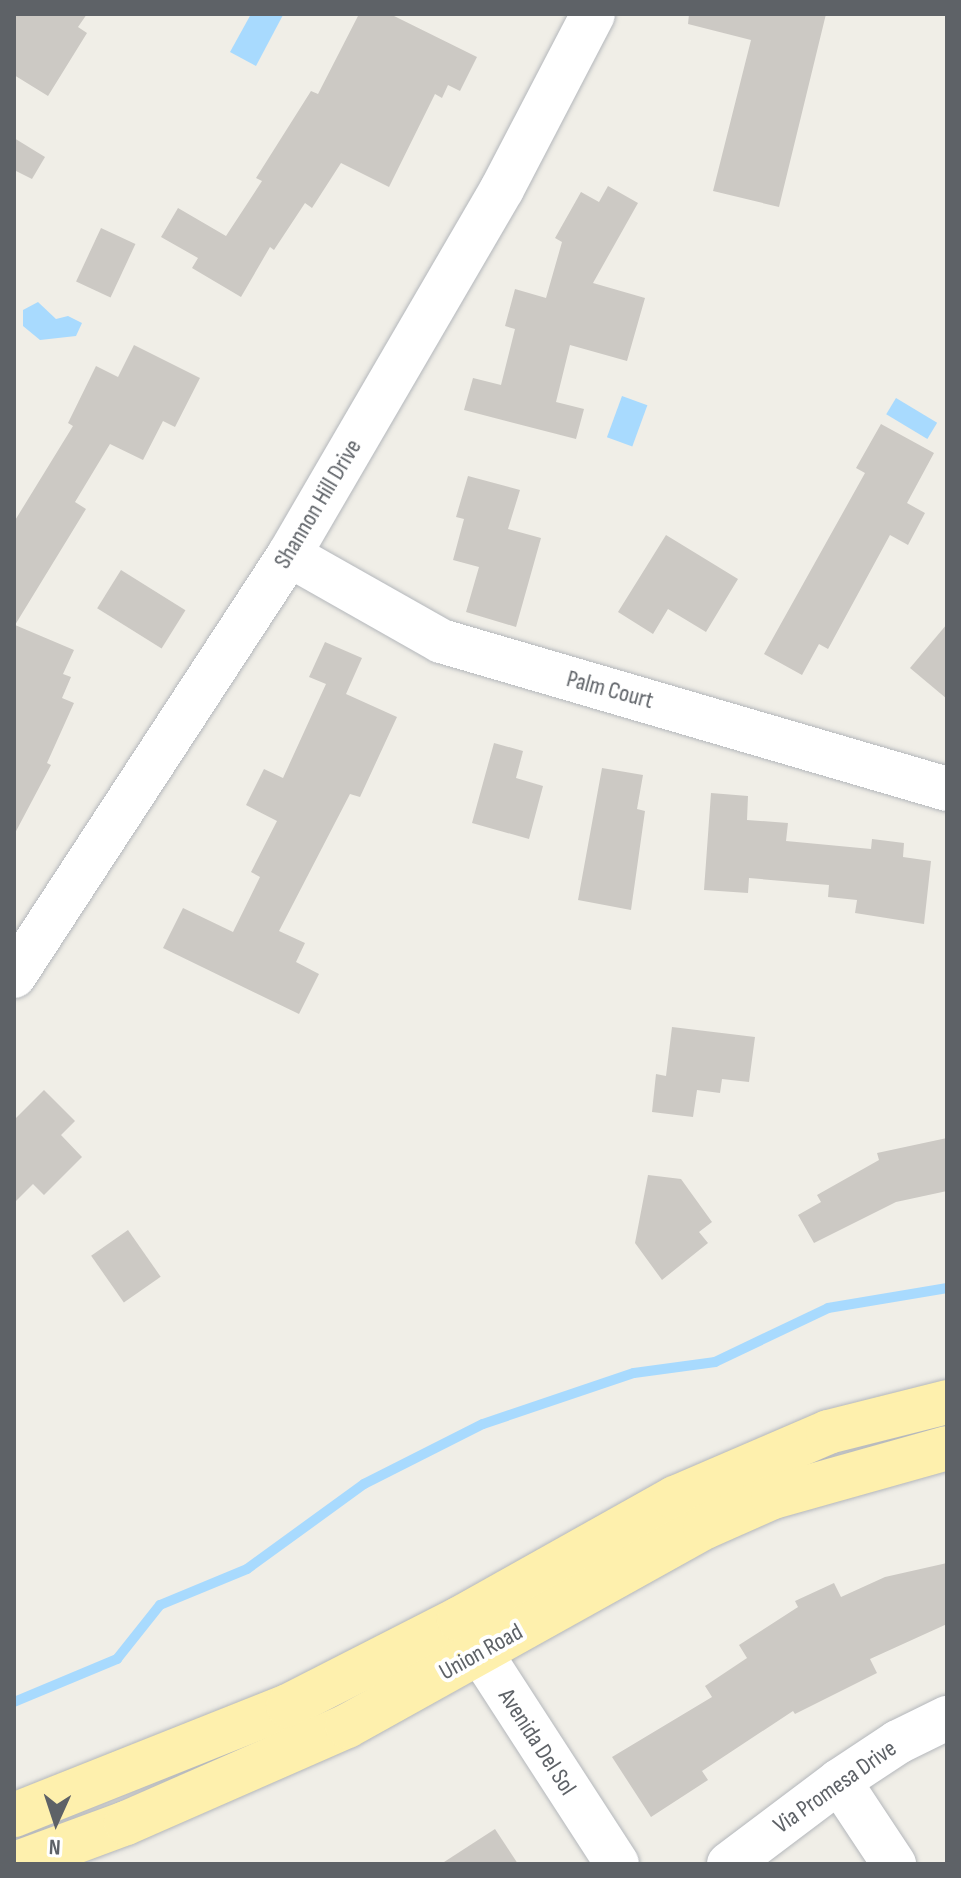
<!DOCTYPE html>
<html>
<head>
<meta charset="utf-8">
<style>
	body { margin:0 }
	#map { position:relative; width:961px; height:1878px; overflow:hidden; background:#f0eee7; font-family:"Sofia Sans Condensed",sans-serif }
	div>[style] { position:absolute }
	.water>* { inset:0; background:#a8dafe; transform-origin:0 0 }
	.stream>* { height:10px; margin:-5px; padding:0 5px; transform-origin:5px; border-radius:5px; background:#a8dafe }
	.building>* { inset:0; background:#ccc9c4; transform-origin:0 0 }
	.roads { filter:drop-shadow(0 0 2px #b4b7bb) drop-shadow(0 0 2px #b4b7bb) }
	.minor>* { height:44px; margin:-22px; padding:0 22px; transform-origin:22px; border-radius:22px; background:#fff }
	.major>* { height:44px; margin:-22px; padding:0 22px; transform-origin:22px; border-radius:22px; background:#fef0ad }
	span { translate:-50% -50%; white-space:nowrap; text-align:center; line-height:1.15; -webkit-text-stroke:8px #fff; paint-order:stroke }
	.street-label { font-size:24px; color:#5e6267 }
	.frame { position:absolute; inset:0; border:16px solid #5e6267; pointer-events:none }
	.north { position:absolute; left:16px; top:1782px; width:80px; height:80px; -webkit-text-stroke:6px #fff; paint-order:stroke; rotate:183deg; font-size:22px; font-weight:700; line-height:32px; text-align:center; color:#5e6267 }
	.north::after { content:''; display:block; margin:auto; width:28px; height:36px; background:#5e6267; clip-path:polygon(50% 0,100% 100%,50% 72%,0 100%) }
</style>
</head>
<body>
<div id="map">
	<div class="water">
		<div style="clip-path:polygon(251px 14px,283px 15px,256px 66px,230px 52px)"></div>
		<div style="clip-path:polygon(38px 302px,56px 319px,68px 316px,82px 323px,76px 336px,40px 340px,23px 326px,23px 310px)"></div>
		<div style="left:622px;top:396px;width:27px;height:44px;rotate:20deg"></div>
		<div style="left:896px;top:398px;width:48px;height:19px;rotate:31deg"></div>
	</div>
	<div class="stream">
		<div style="left:14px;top:1702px;width:112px;rotate:-22.7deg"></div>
		<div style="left:117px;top:1659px;width:69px;rotate:-51.5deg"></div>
		<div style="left:160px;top:1605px;width:94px;rotate:-22.5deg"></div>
		<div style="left:247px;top:1569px;width:145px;rotate:-36deg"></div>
		<div style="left:364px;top:1484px;width:133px;rotate:-26.8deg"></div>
		<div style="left:483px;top:1424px;width:159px;rotate:-18.7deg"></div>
		<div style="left:634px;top:1373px;width:82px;rotate:-7.7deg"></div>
		<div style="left:715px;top:1362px;width:125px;rotate:-25.5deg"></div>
		<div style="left:828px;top:1308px;width:121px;rotate:-9.5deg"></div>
	</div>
	<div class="building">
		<div style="clip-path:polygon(14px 14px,87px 14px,78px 27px,87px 33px,48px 96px,14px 75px)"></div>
		<div style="clip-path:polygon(359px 14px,390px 14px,477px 57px,460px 91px,448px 85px,442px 98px,435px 94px,389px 187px,341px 163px,312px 208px,305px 203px,274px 250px,270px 247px,241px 297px,192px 268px,198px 258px,161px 237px,178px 208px,226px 236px,262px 181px,256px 178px,311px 91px,318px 94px)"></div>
		<div style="clip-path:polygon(689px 14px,826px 14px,779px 207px,713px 191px,751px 40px,688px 24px)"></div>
		<div style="clip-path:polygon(14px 138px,45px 157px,32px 179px,14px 170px)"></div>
		<div style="clip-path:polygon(608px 186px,638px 203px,593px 283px,645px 298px,627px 361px,570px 345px,556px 402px,584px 409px,576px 439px,464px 410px,473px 378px,501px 385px,515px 329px,505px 326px,515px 289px,546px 298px,562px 242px,555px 238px,581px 192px,599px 202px)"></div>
		<div style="left:101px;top:228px;width:38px;height:59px;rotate:25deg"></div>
		<div style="clip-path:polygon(134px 345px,200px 378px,175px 427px,163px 421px,143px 460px,110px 444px,75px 502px,86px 509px,15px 625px,74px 650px,63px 674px,71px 677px,62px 698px,74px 703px,47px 763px,51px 765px,14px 835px,14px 522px,73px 426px,68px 423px,96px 366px,118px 377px)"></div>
		<div style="clip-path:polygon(881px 424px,934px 453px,907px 503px,925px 513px,908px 545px,890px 535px,828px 649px,819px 644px,802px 675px,764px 654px,865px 473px,856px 468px)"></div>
		<div style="clip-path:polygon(468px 476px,520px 490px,508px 529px,541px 538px,516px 627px,466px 612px,479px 567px,453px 560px,464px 519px,456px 517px)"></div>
		<div style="clip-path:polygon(666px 535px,738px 579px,706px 632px,668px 609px,653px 634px,618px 612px)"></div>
		<div style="left:121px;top:570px;width:76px;height:45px;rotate:32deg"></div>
		<div style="clip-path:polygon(947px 624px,947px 699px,910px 668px)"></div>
		<div style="clip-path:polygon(325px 642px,362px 658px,346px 694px,397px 717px,360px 797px,350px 794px,279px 931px,305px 943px,296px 962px,319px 974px,299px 1014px,163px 948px,183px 908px,233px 932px,260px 877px,251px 872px,277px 821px,246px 805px,264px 769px,283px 778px,326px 684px,309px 677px)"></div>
		<div style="clip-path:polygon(494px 743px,523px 751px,516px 778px,543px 786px,529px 839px,472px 823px)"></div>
		<div style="clip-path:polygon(602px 768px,643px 775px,637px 809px,645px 811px,631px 910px,578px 900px)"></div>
		<div style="clip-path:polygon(711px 793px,748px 796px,747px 820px,788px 823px,786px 841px,871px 849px,872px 839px,904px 843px,903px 857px,931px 861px,924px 924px,855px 913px,857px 900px,828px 897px,829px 885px,749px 878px,748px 893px,704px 890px)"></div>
		<div style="clip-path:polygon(672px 1027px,755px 1037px,749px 1082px,722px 1079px,720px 1093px,697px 1090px,693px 1117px,652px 1112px,656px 1074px,666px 1076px)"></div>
		<div style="clip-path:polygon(44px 1090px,75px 1121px,61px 1135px,82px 1157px,44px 1195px,33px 1184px,14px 1203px,14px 1120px)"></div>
		<div style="clip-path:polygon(947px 1138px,947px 1191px,896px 1202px,814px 1243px,798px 1215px,821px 1202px,817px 1195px,879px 1160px,877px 1153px)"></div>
		<div style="clip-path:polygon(648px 1175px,681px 1179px,712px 1222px,699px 1232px,708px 1243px,662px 1280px,635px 1243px)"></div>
		<div style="left:128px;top:1230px;width:57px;height:45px;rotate:55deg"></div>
		<div style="clip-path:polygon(947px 1563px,947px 1624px,870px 1659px,877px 1673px,795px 1714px,793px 1711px,702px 1771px,708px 1780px,651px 1817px,612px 1757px,712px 1697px,705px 1686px,747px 1658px,739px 1645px,798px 1607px,795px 1601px,834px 1583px,841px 1597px,885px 1577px)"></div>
		<div style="clip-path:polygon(495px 1829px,518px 1864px,441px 1864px)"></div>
	</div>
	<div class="roads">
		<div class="minor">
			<div style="left:289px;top:555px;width:175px;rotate:29.5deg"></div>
			<div style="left:441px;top:641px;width:527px;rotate:16.3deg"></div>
			<div style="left:14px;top:976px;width:503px;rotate:-56.85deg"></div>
			<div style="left:289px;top:555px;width:423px;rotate:-59.8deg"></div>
			<div style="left:502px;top:189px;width:197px;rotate:-62.5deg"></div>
			<div style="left:460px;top:1621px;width:289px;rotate:57.1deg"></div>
			<div style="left:839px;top:1781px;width:100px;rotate:56.5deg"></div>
			<div style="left:729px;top:1864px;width:138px;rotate:-37deg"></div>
			<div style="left:839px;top:1781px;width:71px;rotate:-33.5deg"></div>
			<div style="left:898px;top:1742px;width:55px;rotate:-26.1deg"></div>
		</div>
		<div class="major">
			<div style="left:14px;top:1815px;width:295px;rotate:-21.7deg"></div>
			<div style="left:288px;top:1706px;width:192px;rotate:-27deg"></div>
			<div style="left:459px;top:1619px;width:248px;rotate:-29.3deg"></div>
			<div style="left:675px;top:1498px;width:167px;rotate:-23.3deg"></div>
			<div style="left:828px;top:1432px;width:123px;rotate:-14.1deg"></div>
			<div style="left:15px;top:1864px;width:118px;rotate:-20.3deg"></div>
			<div style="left:126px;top:1823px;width:241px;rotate:-23.7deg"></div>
			<div style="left:347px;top:1726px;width:410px;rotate:-29.1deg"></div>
			<div style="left:705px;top:1527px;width:74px;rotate:-23.8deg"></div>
			<div style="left:773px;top:1497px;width:181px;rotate:-15.7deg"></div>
		</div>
	</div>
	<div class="street-label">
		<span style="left:318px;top:504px;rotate:-59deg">Shannon Hill Drive</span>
		<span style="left:610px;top:690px;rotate:15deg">Palm Court</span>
		<span style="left:481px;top:1652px;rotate:-29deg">Union Road</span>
		<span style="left:537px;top:1742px;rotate:57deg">Avenida Del Sol</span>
		<span style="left:835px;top:1787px;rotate:-35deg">Via Promesa Drive</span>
	</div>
	<div class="frame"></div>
	<div class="north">N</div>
</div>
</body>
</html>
